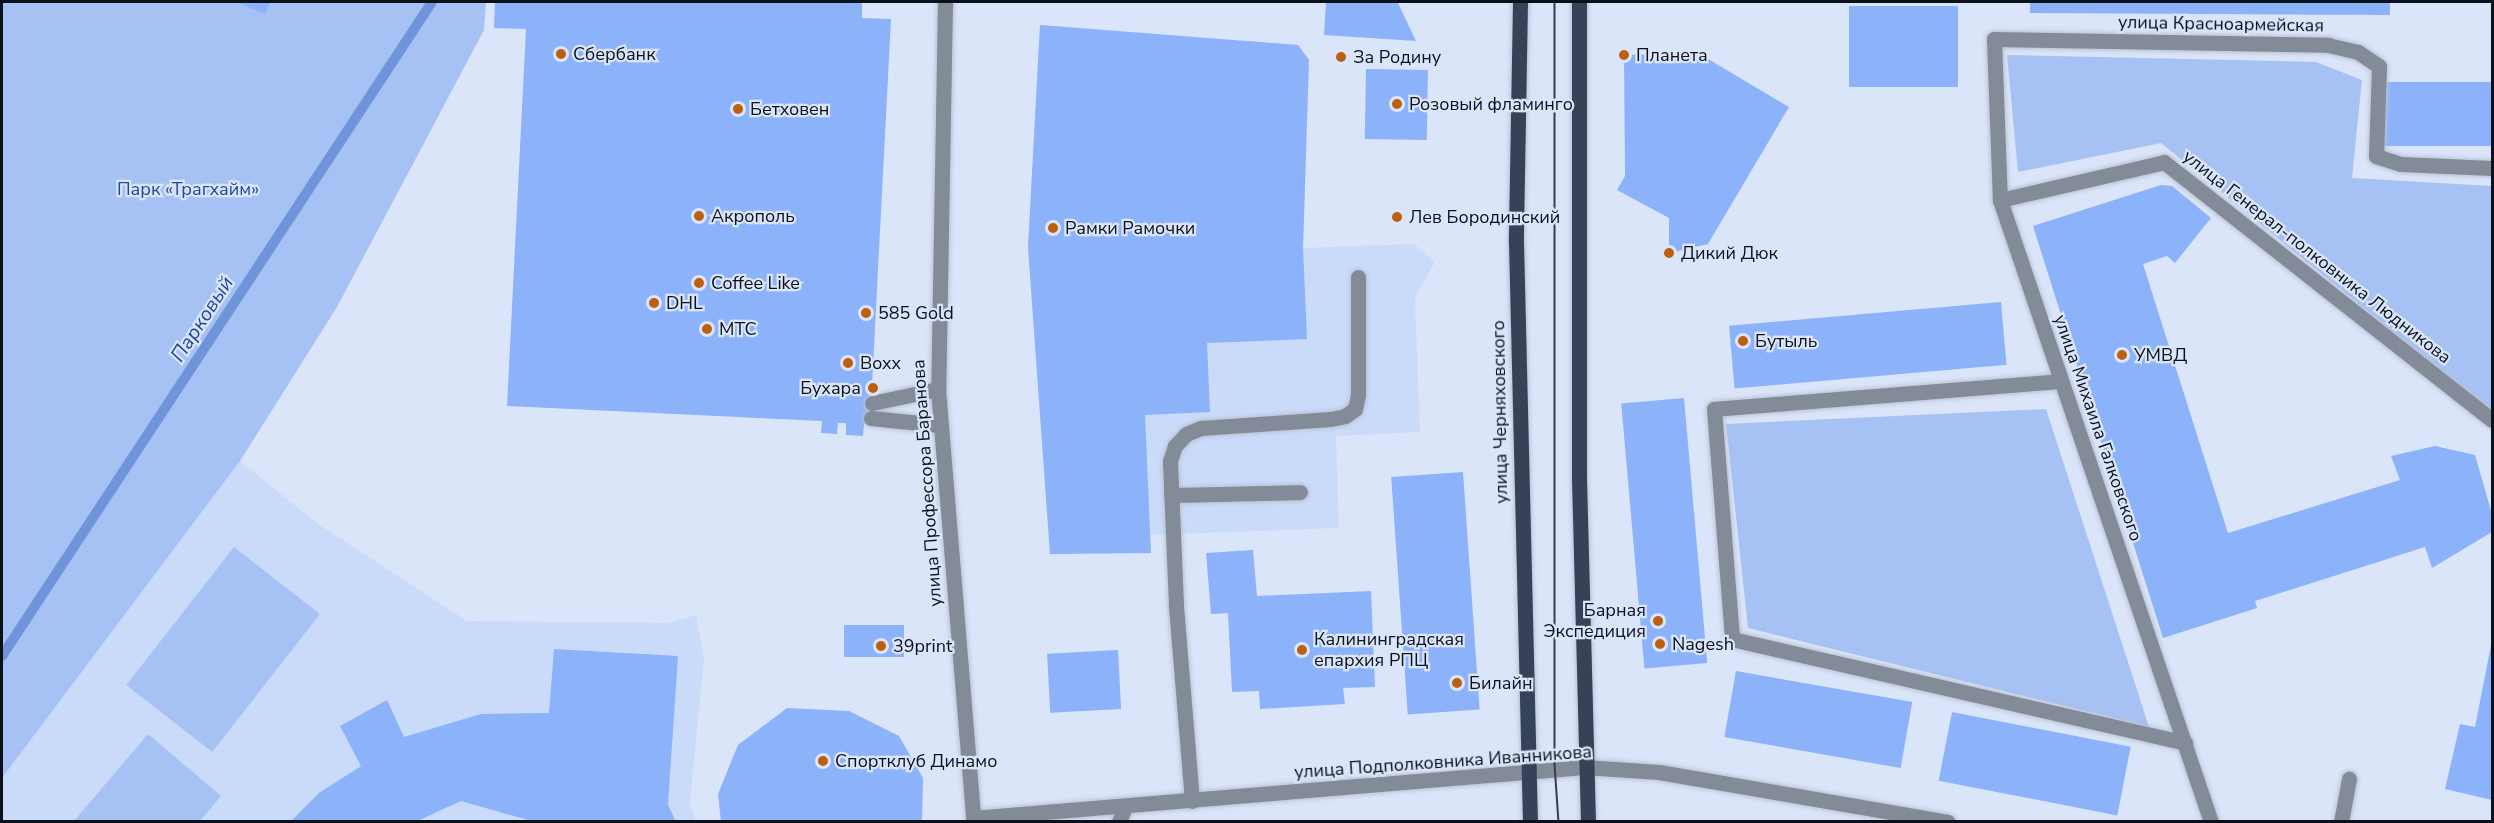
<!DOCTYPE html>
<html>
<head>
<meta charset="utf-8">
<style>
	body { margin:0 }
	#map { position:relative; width:2494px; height:823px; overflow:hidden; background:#dbe5f9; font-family:"Nunito Sans",sans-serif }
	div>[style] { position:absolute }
	.built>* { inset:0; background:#cadbfa }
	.green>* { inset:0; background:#a6c1f3; transform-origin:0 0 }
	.stream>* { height:10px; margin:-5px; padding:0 5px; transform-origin:5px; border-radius:5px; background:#6f94da }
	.building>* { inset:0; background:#8cb2fa; transform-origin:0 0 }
	.roads { filter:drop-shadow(0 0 2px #bac3d5) drop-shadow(0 0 2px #bac3d5) }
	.service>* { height:15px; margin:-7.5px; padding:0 7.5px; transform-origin:7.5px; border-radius:7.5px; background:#838b98 }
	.minor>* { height:15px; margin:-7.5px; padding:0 7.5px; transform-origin:7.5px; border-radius:7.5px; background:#838b98 }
	.primary>* { height:15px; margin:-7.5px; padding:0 7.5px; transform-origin:7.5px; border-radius:7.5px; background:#364258 }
	.tram>* { height:1.5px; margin:-0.75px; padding:0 0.75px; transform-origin:0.75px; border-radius:0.75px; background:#373e4a }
	.dots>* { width:16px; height:16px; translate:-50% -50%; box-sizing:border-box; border:3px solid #dbe5f9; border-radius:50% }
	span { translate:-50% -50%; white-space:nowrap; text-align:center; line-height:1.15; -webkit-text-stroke:4.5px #dbe5f9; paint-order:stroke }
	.street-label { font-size:18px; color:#0b111b }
	.poi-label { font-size:18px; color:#0b111b }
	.left { translate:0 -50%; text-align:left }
	.right { translate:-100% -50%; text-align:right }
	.park-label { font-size:18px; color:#1f4799 }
	.water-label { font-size:20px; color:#1f479a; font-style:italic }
	.frame { position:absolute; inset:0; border:3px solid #0b111b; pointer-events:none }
</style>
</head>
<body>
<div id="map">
	<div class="built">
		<div style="clip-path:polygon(1040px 25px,1298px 45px,1309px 60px,1303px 248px,1414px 244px,1435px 262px,1415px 297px,1420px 432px,1336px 436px,1339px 528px,1150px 535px,1151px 553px,1050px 554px,1028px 247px)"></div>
		<div style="clip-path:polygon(240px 461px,318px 524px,467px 621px,669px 623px,696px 615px,704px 658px,690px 804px,696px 821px,2px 821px,2px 778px)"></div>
	</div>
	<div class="green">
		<div style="clip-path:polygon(2px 2px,486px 2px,484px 30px,337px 307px,240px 461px,2px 778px)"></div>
		<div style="clip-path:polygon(2007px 55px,2316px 62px,2362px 80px,2352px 178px,2492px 186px,2492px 413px,2161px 143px,2018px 172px)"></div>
		<div style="clip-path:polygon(2046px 409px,2149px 727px,1748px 628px,1726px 424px)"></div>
		<div style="left:234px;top:547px;width:109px;height:175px;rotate:38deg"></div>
		<div style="clip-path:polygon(148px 734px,221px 796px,200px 821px,74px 821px)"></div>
	</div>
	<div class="stream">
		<div style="left:2px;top:656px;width:783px;rotate:-56.68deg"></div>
	</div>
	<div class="building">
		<div style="clip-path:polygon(236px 2px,270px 2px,265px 14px)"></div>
		<div style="clip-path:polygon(495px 2px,862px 2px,862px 18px,891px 19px,870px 424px,864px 424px,863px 436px,846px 435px,846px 423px,838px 423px,837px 434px,821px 433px,822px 421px,507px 406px,526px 29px,494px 28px)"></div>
		<div style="clip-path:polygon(1326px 2px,1398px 3px,1416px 41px,1324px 35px)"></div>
		<div style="clip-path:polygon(2030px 2px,2390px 2px,2390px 15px,2030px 13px)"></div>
		<div style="left:1958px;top:6px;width:81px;height:109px;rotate:90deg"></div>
		<div style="clip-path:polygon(1040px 25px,1298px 45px,1309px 60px,1303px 248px,1307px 339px,1207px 343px,1210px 412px,1145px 415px,1151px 553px,1050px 554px,1028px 247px)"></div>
		<div style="clip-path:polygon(1698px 53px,1789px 107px,1708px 244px,1669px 253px,1669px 218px,1617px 190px,1625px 176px,1624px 55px)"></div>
		<div style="left:1366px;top:69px;width:62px;height:70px;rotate:1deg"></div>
		<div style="left:2380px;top:82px;width:112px;height:64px"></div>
		<div style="clip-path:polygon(2161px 185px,2172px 186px,2211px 218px,2175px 263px,2167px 256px,2143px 264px,2228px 533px,2400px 480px,2391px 456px,2435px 446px,2475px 455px,2492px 514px,2492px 532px,2432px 568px,2425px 547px,2255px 601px,2257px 608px,2163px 638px,2033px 226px)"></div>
		<div style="left:2001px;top:302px;width:63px;height:273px;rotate:85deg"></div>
		<div style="left:1684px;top:398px;width:266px;height:63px;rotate:85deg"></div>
		<div style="left:1463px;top:472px;width:238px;height:72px;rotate:86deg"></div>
		<div style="clip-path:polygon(1253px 550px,1257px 596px,1371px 591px,1375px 687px,1343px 688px,1345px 704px,1260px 709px,1259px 691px,1232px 692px,1228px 613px,1211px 614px,1206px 553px)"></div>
		<div style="left:904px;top:625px;width:32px;height:60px;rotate:90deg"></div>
		<div style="clip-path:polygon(2491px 645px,2492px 645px,2492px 800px,2445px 789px,2460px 724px,2475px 727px)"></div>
		<div style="clip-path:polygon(554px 649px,678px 656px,668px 805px,676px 822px,535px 822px,461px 801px,415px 822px,290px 822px,319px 793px,361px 766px,340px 726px,387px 700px,404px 737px,481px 714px,549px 713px)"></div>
		<div style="left:1118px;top:650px;width:59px;height:71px;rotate:87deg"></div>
		<div style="left:1736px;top:671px;width:179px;height:67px;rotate:10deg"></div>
		<div style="clip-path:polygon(787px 708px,849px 711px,899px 736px,923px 778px,922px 822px,721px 822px,718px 794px,738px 745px)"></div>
		<div style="left:1952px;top:712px;width:182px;height:70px;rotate:11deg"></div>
	</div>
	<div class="roads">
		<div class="service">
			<div style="left:1994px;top:39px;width:334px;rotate:1deg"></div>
			<div style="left:2328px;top:45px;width:31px;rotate:13deg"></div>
			<div style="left:2358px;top:52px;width:25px;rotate:34deg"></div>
			<div style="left:2379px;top:66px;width:90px;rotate:91.9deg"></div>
			<div style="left:2376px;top:156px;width:26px;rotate:18deg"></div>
			<div style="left:2401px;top:164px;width:91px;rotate:2.5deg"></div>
			<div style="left:2061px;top:381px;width:348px;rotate:175.4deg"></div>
			<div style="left:1714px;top:409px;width:231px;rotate:85.5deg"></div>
			<div style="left:1732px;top:639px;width:465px;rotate:12.9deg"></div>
			<div style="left:872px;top:403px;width:67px;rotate:-12deg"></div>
			<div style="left:871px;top:418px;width:69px;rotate:5.8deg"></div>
			<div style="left:1171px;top:495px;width:129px;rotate:-1.3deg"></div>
			<div style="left:1192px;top:801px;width:197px;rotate:-94.7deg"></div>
			<div style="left:1176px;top:605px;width:144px;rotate:-92.4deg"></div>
			<div style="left:1170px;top:461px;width:16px;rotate:-72deg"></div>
			<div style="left:1175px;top:446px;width:16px;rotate:-47deg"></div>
			<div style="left:1186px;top:434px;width:16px;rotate:-22deg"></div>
			<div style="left:1201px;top:428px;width:130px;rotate:-4deg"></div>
			<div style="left:1331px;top:419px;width:14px;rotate:-12deg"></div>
			<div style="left:1345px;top:416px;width:12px;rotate:-35deg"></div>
			<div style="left:1355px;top:409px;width:14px;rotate:-78deg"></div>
			<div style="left:1358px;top:395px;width:118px;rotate:-90deg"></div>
			<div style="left:1119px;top:822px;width:17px;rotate:-69deg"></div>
			<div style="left:2341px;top:822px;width:44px;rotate:-79.5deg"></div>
		</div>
		<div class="minor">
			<div style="left:945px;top:2px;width:387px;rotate:91deg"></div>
			<div style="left:938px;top:389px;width:430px;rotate:85.3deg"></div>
			<div style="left:973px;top:818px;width:613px;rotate:-4.77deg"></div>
			<div style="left:1584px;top:767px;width:75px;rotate:3.8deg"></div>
			<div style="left:1659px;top:772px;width:293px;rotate:9.8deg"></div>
			<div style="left:1994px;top:39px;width:161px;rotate:87.9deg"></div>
			<div style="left:2000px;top:200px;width:657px;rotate:71.26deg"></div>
			<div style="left:2000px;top:200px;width:168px;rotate:-13deg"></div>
			<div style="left:2164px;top:162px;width:417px;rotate:38.2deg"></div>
		</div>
		<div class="primary">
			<div style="left:1520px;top:2px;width:240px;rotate:91deg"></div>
			<div style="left:1516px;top:242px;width:580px;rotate:88.62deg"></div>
			<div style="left:1579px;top:2px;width:476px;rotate:90deg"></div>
			<div style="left:1579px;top:478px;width:344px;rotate:88.5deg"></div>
		</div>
	</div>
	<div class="tram">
		<div style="left:1555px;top:2px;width:762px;rotate:90deg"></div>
		<div style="left:1555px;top:764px;width:58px;rotate:86.1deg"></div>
	</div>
	<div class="dots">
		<div style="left:561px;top:54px;background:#bc5f10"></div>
		<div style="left:1624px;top:55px;background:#bc5f10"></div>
		<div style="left:1341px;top:57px;background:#bc5f10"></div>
		<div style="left:1397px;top:104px;background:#bc5f10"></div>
		<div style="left:738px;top:109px;background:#bc5f10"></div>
		<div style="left:699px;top:216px;background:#bc5f10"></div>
		<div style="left:1397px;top:217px;background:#bc5f10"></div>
		<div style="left:1053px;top:228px;background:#bc5f10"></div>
		<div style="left:1669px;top:253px;background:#bc5f10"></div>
		<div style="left:699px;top:283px;background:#bc5f10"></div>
		<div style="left:654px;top:303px;background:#bc5f10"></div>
		<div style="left:866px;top:313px;background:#bc5f10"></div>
		<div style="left:707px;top:329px;background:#bc5f10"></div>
		<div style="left:1743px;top:341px;background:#bc5f10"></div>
		<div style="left:2122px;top:355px;background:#bc5f10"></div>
		<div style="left:848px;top:363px;background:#bc5f10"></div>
		<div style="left:873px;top:388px;background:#bc5f10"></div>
		<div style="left:1658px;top:621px;background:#bc5f10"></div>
		<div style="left:1660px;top:644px;background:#bc5f10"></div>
		<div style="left:881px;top:646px;background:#bc5f10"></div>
		<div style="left:1302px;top:650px;background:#bc5f10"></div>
		<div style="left:1457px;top:683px;background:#bc5f10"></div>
		<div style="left:823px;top:761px;background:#bc5f10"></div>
	</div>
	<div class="street-label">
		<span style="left:2221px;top:24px;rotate:1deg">улица Красноармейская</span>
		<span style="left:2317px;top:257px;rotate:38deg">улица Генерал-полковника Людникова</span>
		<span style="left:1500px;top:412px;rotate:-91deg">улица Черняховского</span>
		<span style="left:2098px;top:428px;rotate:71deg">улица Михаила Галковского</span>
		<span style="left:927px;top:483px;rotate:-94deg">улица Профессора Баранова</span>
		<span style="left:1443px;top:762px;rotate:-4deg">улица Подполковника Иванникова</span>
	</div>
	<div class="poi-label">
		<span class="left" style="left:573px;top:54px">Сбербанк</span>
		<span class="left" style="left:1636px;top:55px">Планета</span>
		<span class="left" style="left:1353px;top:57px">За Родину</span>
		<span class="left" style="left:1409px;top:104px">Розовый фламинго</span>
		<span class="left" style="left:750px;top:109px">Бетховен</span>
		<span class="left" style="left:711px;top:216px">Акрополь</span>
		<span class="left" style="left:1409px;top:217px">Лев Бородинский</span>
		<span class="left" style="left:1065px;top:228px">Рамки Рамочки</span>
		<span class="left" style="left:1681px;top:253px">Дикий Дюк</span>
		<span class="left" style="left:711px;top:283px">Coffee Like</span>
		<span class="left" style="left:666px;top:303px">DHL</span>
		<span class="left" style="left:878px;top:313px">585 Gold</span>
		<span class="left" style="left:719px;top:329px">МТС</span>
		<span class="left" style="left:1755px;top:341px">Бутыль</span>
		<span class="left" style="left:2134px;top:355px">УМВД</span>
		<span class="left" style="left:860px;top:363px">Boxx</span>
		<span class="right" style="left:861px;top:388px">Бухара</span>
		<span class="right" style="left:1646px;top:621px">Барная<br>Экспедиция</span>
		<span class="left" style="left:1314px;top:650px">Калининградская<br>епархия РПЦ</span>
		<span class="left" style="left:1672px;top:644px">Nagesh</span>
		<span class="left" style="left:893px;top:646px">39print</span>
		<span class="left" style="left:1469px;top:683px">Билайн</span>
		<span class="left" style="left:835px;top:761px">Спортклуб Динамо</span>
	</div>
	<div class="park-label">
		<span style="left:188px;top:189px">Парк «Трагхайм»</span>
	</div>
	<div class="water-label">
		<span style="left:202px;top:319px;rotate:-57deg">Парковый</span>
	</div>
	<div class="frame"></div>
</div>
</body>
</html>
